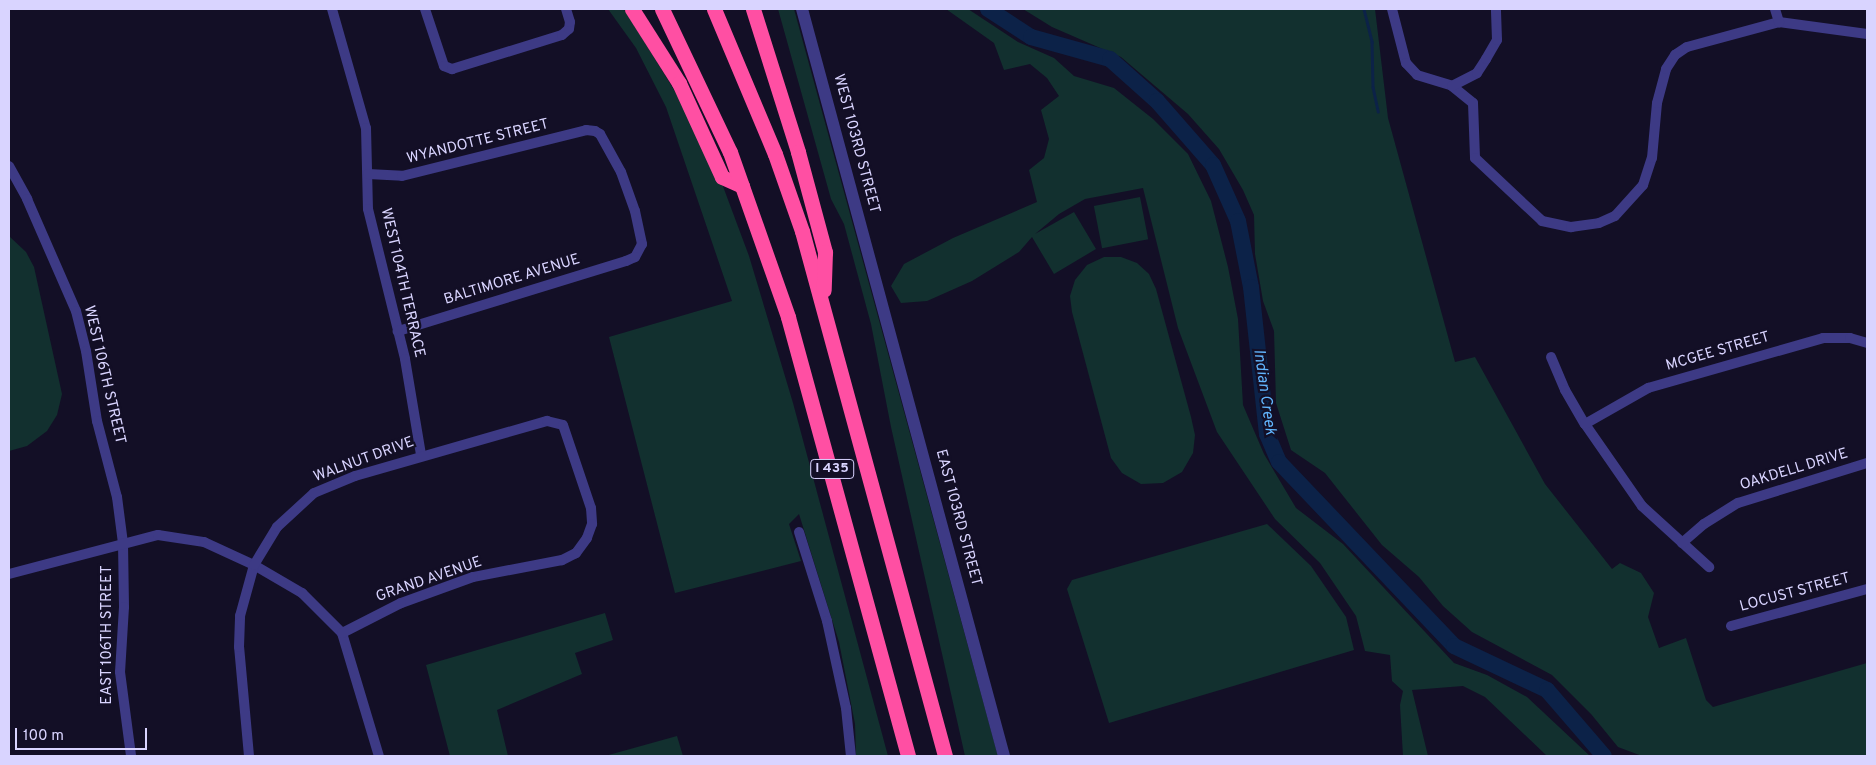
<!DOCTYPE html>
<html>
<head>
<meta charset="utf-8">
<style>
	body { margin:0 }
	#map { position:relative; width:1876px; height:765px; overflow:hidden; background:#130f26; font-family:Overpass,sans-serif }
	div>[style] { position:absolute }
	.green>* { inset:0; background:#12302f; transform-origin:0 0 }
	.stream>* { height:2.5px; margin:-1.25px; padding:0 1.25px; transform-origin:1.25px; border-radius:1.25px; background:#0c2248 }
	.river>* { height:16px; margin:-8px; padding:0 8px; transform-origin:8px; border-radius:8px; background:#0c2248 }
	.minor>* { height:10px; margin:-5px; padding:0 5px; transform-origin:5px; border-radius:5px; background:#3d3a85 }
	.tertiary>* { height:12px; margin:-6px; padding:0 6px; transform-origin:6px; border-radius:6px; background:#3d3a85 }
	.motorway>* { height:15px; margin:-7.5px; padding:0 7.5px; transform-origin:7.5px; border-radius:7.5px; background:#ff4fa3 }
	span { translate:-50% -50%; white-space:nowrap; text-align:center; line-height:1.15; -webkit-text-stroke:4.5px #130f26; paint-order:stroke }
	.shield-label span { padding:1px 4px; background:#130f26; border:1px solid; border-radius:4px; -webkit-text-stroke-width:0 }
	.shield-label { font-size:14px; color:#d9d4ff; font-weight:700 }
	.street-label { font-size:15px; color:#d9d4ff }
	.water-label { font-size:16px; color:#62b6ff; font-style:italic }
	.frame { position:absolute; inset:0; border:10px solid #d9d4ff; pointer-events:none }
	.scale { position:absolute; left:15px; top:728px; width:132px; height:22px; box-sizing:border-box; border:2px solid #d9d4ff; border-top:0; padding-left:6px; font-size:15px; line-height:18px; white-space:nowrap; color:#d9d4ff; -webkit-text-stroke:4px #130f26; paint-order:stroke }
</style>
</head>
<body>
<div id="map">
	<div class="green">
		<div style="clip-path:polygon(608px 9px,624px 9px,687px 111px,721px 181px,749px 256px,793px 403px,888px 756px,856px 756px,855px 724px,839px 642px,799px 514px,789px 524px,801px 561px,675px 593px,609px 337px,732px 301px,666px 107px,636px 48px)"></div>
		<div style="clip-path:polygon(778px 9px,794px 9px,998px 756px,965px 756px,891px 427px,871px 324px,844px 224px,831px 199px)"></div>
		<div style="clip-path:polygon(946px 9px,968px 9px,1018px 42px,1054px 58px,1074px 76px,1114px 88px,1153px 119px,1188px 154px,1211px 201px,1228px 267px,1238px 319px,1243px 405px,1264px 454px,1296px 508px,1343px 544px,1454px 663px,1487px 675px,1527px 697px,1590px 756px,1547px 756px,1485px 697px,1463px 686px,1412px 690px,1428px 756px,1403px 756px,1400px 705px,1403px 691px,1392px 681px,1390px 655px,1365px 651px,1356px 616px,1320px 563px,1275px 519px,1217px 432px,1178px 328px,1143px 188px,1085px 199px,1059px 214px,1035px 234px,1074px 212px,1096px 249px,1054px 274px,1032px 237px,1019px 252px,972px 281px,927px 301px,901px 303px,891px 286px,904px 264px,953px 238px,1037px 202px,1029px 170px,1044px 158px,1049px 139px,1041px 110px,1059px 96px,1047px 78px,1030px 64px,1004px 70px,994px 43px)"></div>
		<div style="clip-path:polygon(1023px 9px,1375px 9px,1388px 118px,1455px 362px,1475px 357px,1545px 484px,1612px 569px,1620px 563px,1641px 573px,1654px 593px,1648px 617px,1659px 648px,1686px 638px,1706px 700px,1713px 707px,1867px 663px,1867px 756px,1642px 756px,1618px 747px,1591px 714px,1552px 675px,1472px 632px,1443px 606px,1419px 577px,1382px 545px,1325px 473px,1291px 450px,1276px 403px,1274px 331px,1263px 301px,1255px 254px,1254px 215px,1243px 190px,1219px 149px,1188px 114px,1121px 57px,1052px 27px)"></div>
		<div style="left:1140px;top:197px;width:43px;height:47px;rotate:79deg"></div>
		<div style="clip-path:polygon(9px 236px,26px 252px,34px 267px,62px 394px,57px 415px,47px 431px,27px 446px,9px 451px)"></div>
		<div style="clip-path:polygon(1104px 257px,1121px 257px,1137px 263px,1149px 274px,1156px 289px,1191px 417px,1195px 435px,1193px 453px,1182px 472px,1163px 483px,1141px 484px,1122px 473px,1111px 458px,1072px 312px,1070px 296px,1075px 280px,1087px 265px)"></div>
		<div style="clip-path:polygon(1267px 524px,1311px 566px,1346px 617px,1354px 650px,1109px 723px,1067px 589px,1072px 580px)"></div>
		<div style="clip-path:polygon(605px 613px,613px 640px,575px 653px,582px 674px,497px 710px,508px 756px,450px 756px,426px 665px)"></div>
		<div style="clip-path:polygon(677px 736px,683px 756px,605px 756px)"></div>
	</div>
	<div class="stream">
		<div style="left:1364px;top:9px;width:34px;rotate:76deg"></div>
		<div style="left:1372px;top:42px;width:45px;rotate:88.7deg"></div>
		<div style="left:1373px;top:87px;width:25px;rotate:78deg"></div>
	</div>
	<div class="river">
		<div style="left:988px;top:9px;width:51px;rotate:33.1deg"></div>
		<div style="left:1031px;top:37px;width:82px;rotate:15.6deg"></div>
		<div style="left:1110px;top:59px;width:63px;rotate:41.8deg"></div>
		<div style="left:1157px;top:101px;width:85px;rotate:48.8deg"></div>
		<div style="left:1213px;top:165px;width:61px;rotate:65.9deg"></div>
		<div style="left:1238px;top:221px;width:67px;rotate:78.9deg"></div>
		<div style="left:1251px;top:287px;width:148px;rotate:83.8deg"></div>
		<div style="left:1267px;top:434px;width:30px;rotate:67deg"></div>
		<div style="left:1279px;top:462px;width:254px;rotate:46.4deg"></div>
		<div style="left:1454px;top:646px;width:103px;rotate:25.3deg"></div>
		<div style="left:1547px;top:690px;width:87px;rotate:49.2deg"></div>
	</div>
	<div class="minor">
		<div style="left:332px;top:9px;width:124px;rotate:74.1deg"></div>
		<div style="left:366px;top:128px;width:81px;rotate:88.6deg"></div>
		<div style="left:368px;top:209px;width:154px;rotate:76.1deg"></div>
		<div style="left:405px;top:359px;width:97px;rotate:80.5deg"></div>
		<div style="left:425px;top:9px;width:60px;rotate:71.6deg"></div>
		<div style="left:444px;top:66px;width:9px;rotate:21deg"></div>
		<div style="left:452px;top:69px;width:115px;rotate:-17.2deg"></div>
		<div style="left:562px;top:35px;width:9px;rotate:-41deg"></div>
		<div style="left:569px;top:29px;width:7px;rotate:-82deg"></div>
		<div style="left:570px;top:22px;width:14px;rotate:-107deg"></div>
		<div style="left:1392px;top:9px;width:56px;rotate:75.5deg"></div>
		<div style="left:1406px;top:63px;width:16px;rotate:47deg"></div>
		<div style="left:1417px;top:75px;width:37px;rotate:17deg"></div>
		<div style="left:1452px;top:86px;width:27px;rotate:39deg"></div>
		<div style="left:1473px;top:103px;width:55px;rotate:87.9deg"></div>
		<div style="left:1475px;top:158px;width:92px;rotate:43.2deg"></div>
		<div style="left:1542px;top:221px;width:30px;rotate:12deg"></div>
		<div style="left:1571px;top:227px;width:28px;rotate:-8deg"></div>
		<div style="left:1599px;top:223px;width:17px;rotate:-24deg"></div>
		<div style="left:1615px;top:216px;width:42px;rotate:-47.9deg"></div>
		<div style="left:1643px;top:185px;width:28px;rotate:-72deg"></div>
		<div style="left:1652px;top:158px;width:55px;rotate:-84.8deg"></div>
		<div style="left:1657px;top:103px;width:35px;rotate:-75deg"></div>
		<div style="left:1666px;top:69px;width:17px;rotate:-57deg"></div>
		<div style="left:1675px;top:55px;width:14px;rotate:-34deg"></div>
		<div style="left:1687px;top:47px;width:95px;rotate:-15.2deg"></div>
		<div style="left:1779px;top:22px;width:89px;rotate:7.8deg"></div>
		<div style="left:1775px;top:9px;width:14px;rotate:73deg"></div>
		<div style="left:1452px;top:86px;width:28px;rotate:-27deg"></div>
		<div style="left:1477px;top:73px;width:17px;rotate:-57deg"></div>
		<div style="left:1486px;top:59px;width:22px;rotate:-60deg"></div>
		<div style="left:1497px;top:40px;width:31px;rotate:-92deg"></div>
		<div style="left:9px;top:166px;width:38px;rotate:61deg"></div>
		<div style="left:27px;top:199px;width:122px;rotate:66.4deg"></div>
		<div style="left:76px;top:311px;width:41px;rotate:76deg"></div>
		<div style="left:86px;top:351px;width:71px;rotate:81.1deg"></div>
		<div style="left:97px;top:421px;width:79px;rotate:75.3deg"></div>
		<div style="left:117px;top:497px;width:46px;rotate:82.6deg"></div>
		<div style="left:123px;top:543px;width:64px;rotate:89.1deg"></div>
		<div style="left:124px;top:607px;width:65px;rotate:93.5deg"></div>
		<div style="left:120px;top:672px;width:85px;rotate:82.5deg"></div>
		<div style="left:368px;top:174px;width:34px;rotate:3deg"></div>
		<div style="left:402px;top:176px;width:190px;rotate:-14deg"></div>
		<div style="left:586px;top:130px;width:9px;rotate:6deg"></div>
		<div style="left:595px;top:131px;width:6px;rotate:31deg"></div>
		<div style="left:600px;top:134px;width:43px;rotate:61.1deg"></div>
		<div style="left:621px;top:172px;width:41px;rotate:70.3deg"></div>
		<div style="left:635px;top:211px;width:34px;rotate:78deg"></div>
		<div style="left:642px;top:244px;width:15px;rotate:118deg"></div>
		<div style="left:635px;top:257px;width:10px;rotate:156deg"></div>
		<div style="left:626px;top:261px;width:239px;rotate:162.9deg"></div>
		<div style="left:1551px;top:357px;width:36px;rotate:67deg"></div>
		<div style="left:1565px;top:390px;width:39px;rotate:60deg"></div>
		<div style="left:1585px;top:424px;width:100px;rotate:55.2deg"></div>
		<div style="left:1642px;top:506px;width:91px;rotate:42.3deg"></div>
		<div style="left:1585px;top:424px;width:73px;rotate:-29.7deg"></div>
		<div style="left:1648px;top:388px;width:182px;rotate:-15.9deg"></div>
		<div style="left:1823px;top:338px;width:27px"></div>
		<div style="left:1850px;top:338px;width:18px;rotate:16deg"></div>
		<div style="left:799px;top:532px;width:93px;rotate:72.5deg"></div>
		<div style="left:827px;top:621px;width:89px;rotate:77.7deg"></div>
		<div style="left:846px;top:708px;width:48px;rotate:84.1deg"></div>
		<div style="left:1682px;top:543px;width:29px;rotate:-41deg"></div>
		<div style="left:1704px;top:524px;width:40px;rotate:-32deg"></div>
		<div style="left:1738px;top:503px;width:135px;rotate:-17.2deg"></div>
		<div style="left:9px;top:574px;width:154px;rotate:-14.7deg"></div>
		<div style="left:158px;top:535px;width:47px;rotate:8.7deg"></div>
		<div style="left:204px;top:542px;width:55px;rotate:24.7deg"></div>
		<div style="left:254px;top:565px;width:56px;rotate:30.3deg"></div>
		<div style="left:302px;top:593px;width:57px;rotate:45deg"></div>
		<div style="left:342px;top:633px;width:128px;rotate:73.3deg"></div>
		<div style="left:1731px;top:626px;width:141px;rotate:-15.2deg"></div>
		<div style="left:249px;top:756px;width:109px;rotate:-95.2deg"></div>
		<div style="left:239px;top:647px;width:31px;rotate:-88deg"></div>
		<div style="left:240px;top:616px;width:53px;rotate:-74.6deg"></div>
		<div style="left:254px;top:565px;width:44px;rotate:-58.8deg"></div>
		<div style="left:277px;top:527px;width:50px;rotate:-42.6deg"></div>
		<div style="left:314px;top:493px;width:44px;rotate:-22.5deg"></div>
		<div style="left:355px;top:476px;width:200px;rotate:-16deg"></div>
		<div style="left:547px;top:421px;width:16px;rotate:14deg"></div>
		<div style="left:563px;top:425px;width:88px;rotate:71.4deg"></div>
		<div style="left:591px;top:508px;width:16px;rotate:86deg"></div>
		<div style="left:592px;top:524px;width:15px;rotate:110deg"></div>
		<div style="left:587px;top:538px;width:19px;rotate:126deg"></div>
		<div style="left:576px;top:553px;width:16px;rotate:153deg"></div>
		<div style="left:562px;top:560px;width:91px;rotate:169.2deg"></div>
		<div style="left:473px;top:577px;width:77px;rotate:160.1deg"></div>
		<div style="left:401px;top:603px;width:66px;rotate:153deg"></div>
	</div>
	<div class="tertiary">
		<div style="left:802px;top:9px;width:774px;rotate:74.87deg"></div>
	</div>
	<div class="motorway">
		<div style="left:632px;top:9px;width:88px;rotate:57.6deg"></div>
		<div style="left:679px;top:83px;width:103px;rotate:65.4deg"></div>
		<div style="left:722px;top:177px;width:22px;rotate:24deg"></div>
		<div style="left:662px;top:9px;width:158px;rotate:64.6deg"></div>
		<div style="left:730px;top:152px;width:175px;rotate:70.6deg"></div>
		<div style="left:788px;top:317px;width:455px;rotate:74.7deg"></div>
		<div style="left:714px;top:9px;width:157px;rotate:67.2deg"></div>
		<div style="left:775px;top:154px;width:82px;rotate:70.7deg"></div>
		<div style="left:802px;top:231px;width:544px;rotate:74.76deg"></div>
		<div style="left:753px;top:9px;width:150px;rotate:72.5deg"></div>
		<div style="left:798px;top:152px;width:104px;rotate:74.9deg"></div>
		<div style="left:825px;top:252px;width:38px;rotate:92deg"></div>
	</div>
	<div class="shield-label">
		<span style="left:832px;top:469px">I 435</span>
	</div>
	<div class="street-label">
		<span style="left:478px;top:142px;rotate:-14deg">WYANDOTTE STREET</span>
		<span style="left:856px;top:144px;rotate:75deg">WEST 103RD STREET</span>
		<span style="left:512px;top:280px;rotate:-17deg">BALTIMORE AVENUE</span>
		<span style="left:402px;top:283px;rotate:77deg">WEST 104TH TERRACE</span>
		<span style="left:1718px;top:352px;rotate:-16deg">MCGEE STREET</span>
		<span style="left:104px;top:375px;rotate:77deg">WEST 106TH STREET</span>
		<span style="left:364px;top:460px;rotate:-20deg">WALNUT DRIVE</span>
		<span style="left:1794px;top:470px;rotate:-17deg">OAKDELL DRIVE</span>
		<span style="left:958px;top:518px;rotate:75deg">EAST 103RD STREET</span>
		<span style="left:429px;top:580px;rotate:-19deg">GRAND AVENUE</span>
		<span style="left:1795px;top:593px;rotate:-15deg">LOCUST STREET</span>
		<span style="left:108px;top:635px;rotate:-90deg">EAST 106TH STREET</span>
	</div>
	<div class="water-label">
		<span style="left:1264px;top:392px;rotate:82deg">Indian Creek</span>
	</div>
	<div class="frame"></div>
	<div class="scale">100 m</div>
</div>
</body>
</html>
